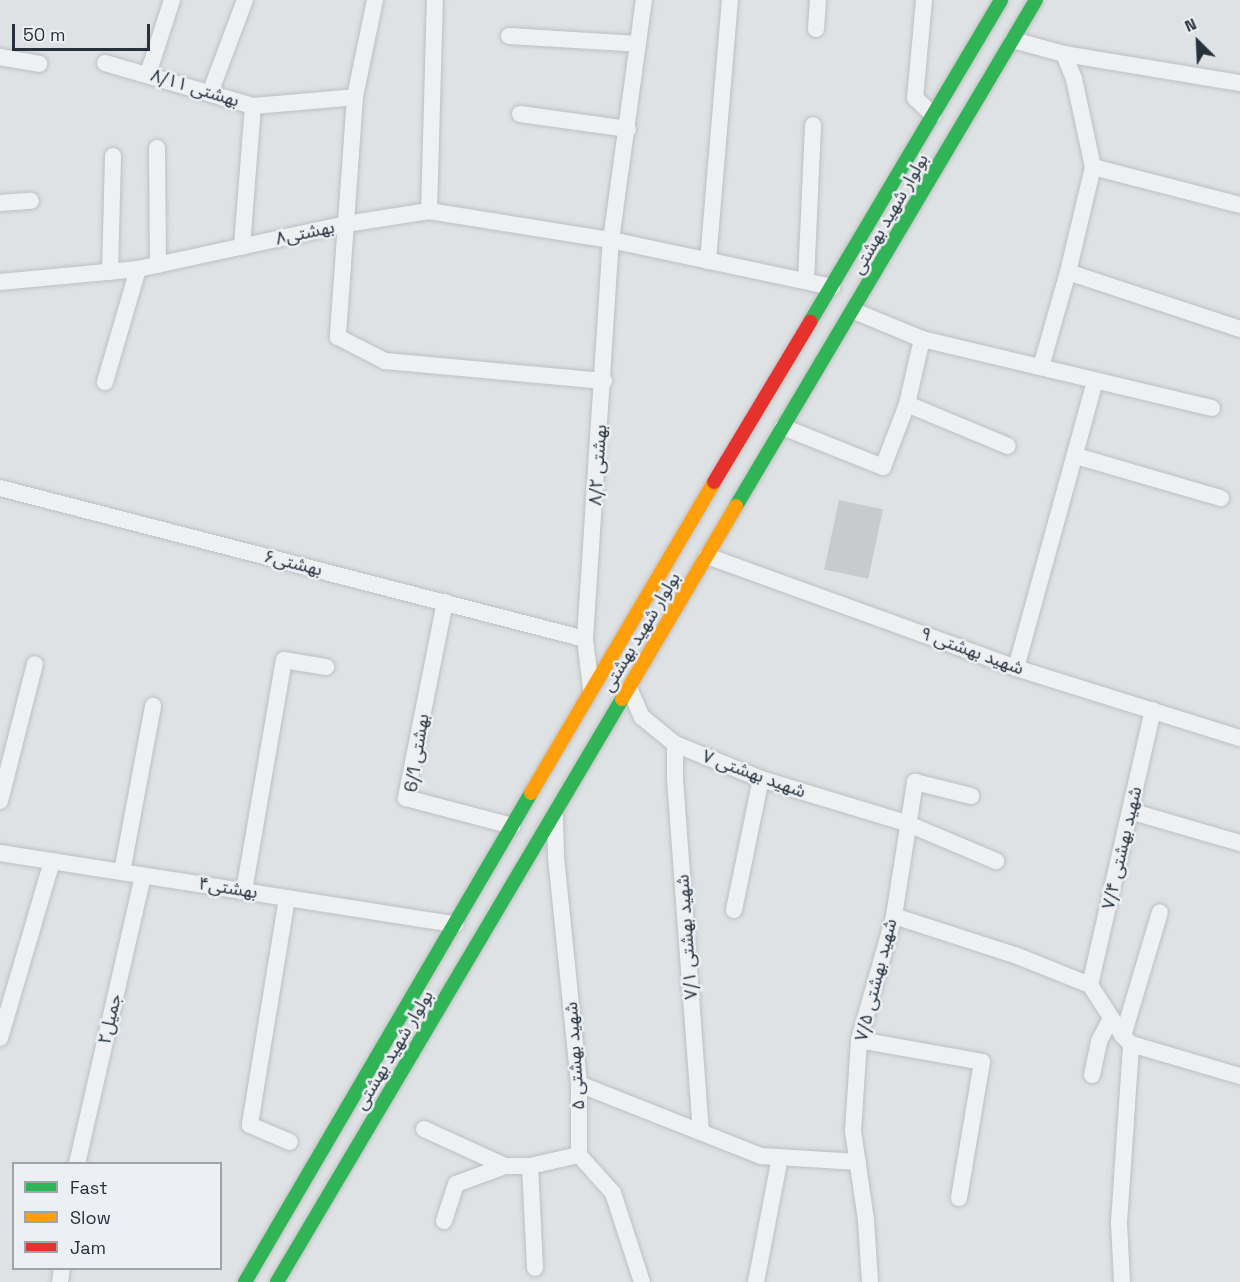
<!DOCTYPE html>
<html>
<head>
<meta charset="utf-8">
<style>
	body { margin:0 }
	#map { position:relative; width:1240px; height:1282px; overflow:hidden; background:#dfe2e4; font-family:"Space Grotesk","Noto Sans Arabic",sans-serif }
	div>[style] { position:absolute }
	.building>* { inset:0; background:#c8cacc; transform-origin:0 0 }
	.roads { filter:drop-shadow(0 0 2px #bdc0c2) drop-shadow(0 0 2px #bdc0c2) }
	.street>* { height:16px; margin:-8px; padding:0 8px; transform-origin:8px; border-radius:8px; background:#eff0f1 }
	.fast>* { height:14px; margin:-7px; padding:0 7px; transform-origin:7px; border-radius:7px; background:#30b455 }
	.slow>* { height:14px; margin:-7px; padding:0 7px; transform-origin:7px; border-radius:7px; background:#ff9f0a }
	.jam>* { height:14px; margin:-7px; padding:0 7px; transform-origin:7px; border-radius:7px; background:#e5322d }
	span { translate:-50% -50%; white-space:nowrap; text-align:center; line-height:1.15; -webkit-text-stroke:5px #ecf0f4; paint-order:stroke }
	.street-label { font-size:18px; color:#27313c }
	.legend { position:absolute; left:12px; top:1162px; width:210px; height:108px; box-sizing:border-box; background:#ecf0f4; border:2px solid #9da4aa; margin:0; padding:8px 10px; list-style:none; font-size:18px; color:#27313c }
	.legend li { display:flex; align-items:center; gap:12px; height:30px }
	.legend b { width:30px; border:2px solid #9da4aa }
	.north { position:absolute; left:1168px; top:12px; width:60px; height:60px; -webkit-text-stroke:4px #ecf0f4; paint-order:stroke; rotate:336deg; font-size:16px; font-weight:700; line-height:24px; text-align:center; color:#27313c }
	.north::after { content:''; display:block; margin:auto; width:21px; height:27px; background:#27313c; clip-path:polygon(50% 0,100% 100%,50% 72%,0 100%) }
	.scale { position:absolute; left:12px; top:24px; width:138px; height:27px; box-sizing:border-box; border:3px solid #27313c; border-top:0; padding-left:8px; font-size:18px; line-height:21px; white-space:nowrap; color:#27313c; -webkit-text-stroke:4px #ecf0f4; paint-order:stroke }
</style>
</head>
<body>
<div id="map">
	<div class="building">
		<div style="left:839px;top:500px;width:45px;height:71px;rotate:12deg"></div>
	</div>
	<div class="roads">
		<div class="street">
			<div style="left:375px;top:0;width:99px;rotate:101.7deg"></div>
			<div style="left:355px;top:97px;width:241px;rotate:94.1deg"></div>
			<div style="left:338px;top:337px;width:53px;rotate:27.1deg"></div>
			<div style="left:385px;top:361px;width:220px;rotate:5.2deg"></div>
			<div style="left:924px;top:0;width:98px;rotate:95.2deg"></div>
			<div style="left:915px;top:98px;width:25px;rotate:43deg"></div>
			<div style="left:816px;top:29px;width:29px;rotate:-86deg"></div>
			<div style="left:509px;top:36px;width:129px;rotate:3.5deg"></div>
			<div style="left:1013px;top:40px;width:53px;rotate:15.4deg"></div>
			<div style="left:1064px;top:54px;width:27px;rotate:68deg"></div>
			<div style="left:1074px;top:79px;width:90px;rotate:77.8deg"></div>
			<div style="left:1093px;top:167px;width:108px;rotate:103.4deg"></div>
			<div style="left:1068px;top:272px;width:99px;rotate:105.9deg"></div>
			<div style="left:1064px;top:54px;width:178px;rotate:9.4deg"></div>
			<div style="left:0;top:57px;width:40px;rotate:10deg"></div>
			<div style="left:105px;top:63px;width:154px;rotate:16.2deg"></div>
			<div style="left:253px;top:106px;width:141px;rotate:94.5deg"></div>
			<div style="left:148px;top:74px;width:78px;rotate:-72deg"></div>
			<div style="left:210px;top:93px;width:99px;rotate:-69.4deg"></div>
			<div style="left:253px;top:106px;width:102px;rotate:-5deg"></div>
			<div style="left:520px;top:114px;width:109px;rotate:7.9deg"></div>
			<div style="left:157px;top:148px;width:117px;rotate:89.5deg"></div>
			<div style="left:1093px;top:167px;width:152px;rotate:14.5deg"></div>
			<div style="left:0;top:203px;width:31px;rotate:-4deg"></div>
			<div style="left:429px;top:211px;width:211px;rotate:-88.4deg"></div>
			<div style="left:708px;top:261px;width:262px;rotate:-85.2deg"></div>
			<div style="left:110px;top:272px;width:116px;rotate:-88.5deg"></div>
			<div style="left:1068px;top:272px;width:181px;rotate:18.3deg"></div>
			<div style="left:806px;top:281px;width:156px;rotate:-87.4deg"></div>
			<div style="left:0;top:282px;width:139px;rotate:-5.4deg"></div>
			<div style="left:138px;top:269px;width:213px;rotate:-12.2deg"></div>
			<div style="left:346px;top:224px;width:84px;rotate:-8.9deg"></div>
			<div style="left:429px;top:211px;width:184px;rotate:9.1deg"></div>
			<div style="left:611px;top:240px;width:226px;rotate:12deg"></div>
			<div style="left:854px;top:311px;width:74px;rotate:22.4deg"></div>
			<div style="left:922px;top:339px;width:298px;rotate:13.4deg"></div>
			<div style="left:105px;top:382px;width:118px;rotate:-73.7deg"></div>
			<div style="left:907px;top:404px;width:109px;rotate:22.6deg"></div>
			<div style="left:783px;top:427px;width:108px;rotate:21.8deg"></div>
			<div style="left:883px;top:467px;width:67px;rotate:-69.1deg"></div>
			<div style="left:907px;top:404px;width:67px;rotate:-77deg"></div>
			<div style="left:1076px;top:456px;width:151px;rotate:16.2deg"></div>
			<div style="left:0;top:488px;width:604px;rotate:14.47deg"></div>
			<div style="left:707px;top:556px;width:329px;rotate:19.9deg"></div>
			<div style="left:1016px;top:668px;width:235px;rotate:17.4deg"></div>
			<div style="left:445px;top:602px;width:200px;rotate:101.3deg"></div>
			<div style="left:406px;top:798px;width:110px;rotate:14.8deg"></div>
			<div style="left:1016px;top:668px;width:297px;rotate:-74.6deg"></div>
			<div style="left:629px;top:688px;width:32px;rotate:66deg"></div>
			<div style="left:642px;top:717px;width:43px;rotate:39.3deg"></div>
			<div style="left:675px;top:744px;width:93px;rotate:22.1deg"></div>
			<div style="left:761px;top:779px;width:152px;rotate:16.9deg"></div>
			<div style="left:906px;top:823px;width:98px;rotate:22.9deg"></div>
			<div style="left:591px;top:689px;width:50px;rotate:-96.8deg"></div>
			<div style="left:585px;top:639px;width:400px;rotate:-86.3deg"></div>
			<div style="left:611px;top:240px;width:242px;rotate:-82.2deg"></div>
			<div style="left:675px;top:744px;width:35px;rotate:90deg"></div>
			<div style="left:675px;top:779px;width:352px;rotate:85.8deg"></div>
			<div style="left:0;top:801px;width:141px;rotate:-75.7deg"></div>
			<div style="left:1130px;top:811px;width:115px;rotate:16.2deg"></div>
			<div style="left:555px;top:816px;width:41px;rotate:88.6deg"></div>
			<div style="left:556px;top:857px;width:228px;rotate:84.2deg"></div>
			<div style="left:579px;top:1084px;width:71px;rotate:90deg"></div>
			<div style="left:579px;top:1155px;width:51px;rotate:48.2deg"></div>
			<div style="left:613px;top:1193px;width:94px;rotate:72deg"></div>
			<div style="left:0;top:853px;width:461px;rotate:8.9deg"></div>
			<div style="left:122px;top:872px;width:169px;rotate:-79.4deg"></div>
			<div style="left:244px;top:891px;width:234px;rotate:-80.2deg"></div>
			<div style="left:284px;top:660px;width:43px;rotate:9.5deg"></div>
			<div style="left:287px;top:898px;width:230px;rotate:99.3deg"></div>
			<div style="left:250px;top:1125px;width:43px;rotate:23deg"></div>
			<div style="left:734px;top:910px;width:134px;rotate:-78.4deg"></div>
			<div style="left:894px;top:916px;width:127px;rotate:17.9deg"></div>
			<div style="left:1015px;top:955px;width:81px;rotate:21.8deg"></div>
			<div style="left:1090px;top:985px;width:61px;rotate:57.1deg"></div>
			<div style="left:1123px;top:1036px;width:11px;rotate:45deg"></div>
			<div style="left:1131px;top:1044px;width:114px;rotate:16.4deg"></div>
			<div style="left:1090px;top:985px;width:282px;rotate:-77.1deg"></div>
			<div style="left:1123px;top:1036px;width:129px;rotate:-73.4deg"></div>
			<div style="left:0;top:1038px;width:184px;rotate:-73.6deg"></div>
			<div style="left:859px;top:1040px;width:125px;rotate:10.1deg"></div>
			<div style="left:982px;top:1062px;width:138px;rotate:99.6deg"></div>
			<div style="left:1092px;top:1075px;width:35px;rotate:-78deg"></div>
			<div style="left:1099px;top:1041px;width:26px;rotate:-62deg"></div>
			<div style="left:579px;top:1084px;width:196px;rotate:21.6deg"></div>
			<div style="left:761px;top:1156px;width:97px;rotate:3.5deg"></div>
			<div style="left:424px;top:1129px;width:89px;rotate:24.6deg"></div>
			<div style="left:505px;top:1166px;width:25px"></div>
			<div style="left:530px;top:1166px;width:50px;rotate:-12.7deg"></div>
			<div style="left:77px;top:1164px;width:296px;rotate:-77.1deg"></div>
			<div style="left:530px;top:1166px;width:102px;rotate:87.2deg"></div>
			<div style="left:444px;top:1221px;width:39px;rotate:-72deg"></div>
			<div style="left:456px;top:1184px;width:52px;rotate:-20.2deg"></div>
			<div style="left:60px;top:1282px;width:14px;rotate:-82deg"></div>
			<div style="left:756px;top:1282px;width:127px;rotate:-79.1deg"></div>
			<div style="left:870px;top:1282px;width:62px;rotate:-93.7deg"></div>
			<div style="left:866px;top:1220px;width:90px;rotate:-98.3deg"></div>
			<div style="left:853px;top:1131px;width:91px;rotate:-86.2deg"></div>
			<div style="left:859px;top:1040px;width:129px;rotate:-74.2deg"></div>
			<div style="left:894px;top:916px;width:136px;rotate:-81.1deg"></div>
			<div style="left:915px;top:782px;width:58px;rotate:14deg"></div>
			<div style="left:1122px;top:1282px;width:60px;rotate:-92.9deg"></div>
			<div style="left:1119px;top:1222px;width:178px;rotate:-86.1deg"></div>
		</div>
		<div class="fast">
			<div style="left:810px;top:322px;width:374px;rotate:-59.3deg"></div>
			<div style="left:736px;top:506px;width:588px;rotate:-59.34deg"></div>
			<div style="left:245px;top:1282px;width:566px;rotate:-59.68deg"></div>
			<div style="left:277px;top:1282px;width:677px;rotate:-59.38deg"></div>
		</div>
		<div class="slow">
			<div style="left:622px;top:699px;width:224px;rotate:-59.4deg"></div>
			<div style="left:531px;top:793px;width:361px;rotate:-59.5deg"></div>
		</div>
		<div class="jam">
			<div style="left:714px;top:482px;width:187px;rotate:-59deg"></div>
		</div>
	</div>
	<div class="street-label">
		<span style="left:195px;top:88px;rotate:17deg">بهشتی ۸/۱۱</span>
		<span style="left:890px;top:214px;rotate:-60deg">بولوار شهید بهشتی</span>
		<span style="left:305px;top:233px;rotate:-12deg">بهشتی۸</span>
		<span style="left:598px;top:465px;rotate:-86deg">بهشتی ۸/۲</span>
		<span style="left:293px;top:563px;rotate:14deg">بهشتی۶</span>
		<span style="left:641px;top:632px;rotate:-59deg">بولوار شهید بهشتی</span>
		<span style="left:972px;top:651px;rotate:20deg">شهید بهشتی ۹</span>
		<span style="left:417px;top:753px;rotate:-81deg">بهشتی 6/1</span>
		<span style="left:754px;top:774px;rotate:20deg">شهید بهشتی ۷</span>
		<span style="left:1122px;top:848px;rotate:-77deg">شهید بهشتی ۷/۴</span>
		<span style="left:228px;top:888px;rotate:9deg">بهشتی۴</span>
		<span style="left:687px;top:937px;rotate:-94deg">شهید بهشتی ۷/۱</span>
		<span style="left:876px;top:980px;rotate:-76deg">شهید بهشتی ۷/۵</span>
		<span style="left:110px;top:1019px;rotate:-77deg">جمیل۲</span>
		<span style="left:394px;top:1050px;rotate:-59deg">بولوار شهید بهشتی</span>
		<span style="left:575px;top:1056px;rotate:-94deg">شهید بهشتی ۵</span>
	</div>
	<ul class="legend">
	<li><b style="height:8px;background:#30b455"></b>Fast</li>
	<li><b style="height:8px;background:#ff9f0a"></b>Slow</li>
	<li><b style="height:8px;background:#e5322d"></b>Jam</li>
	</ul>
	<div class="north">N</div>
	<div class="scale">50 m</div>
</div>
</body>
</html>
